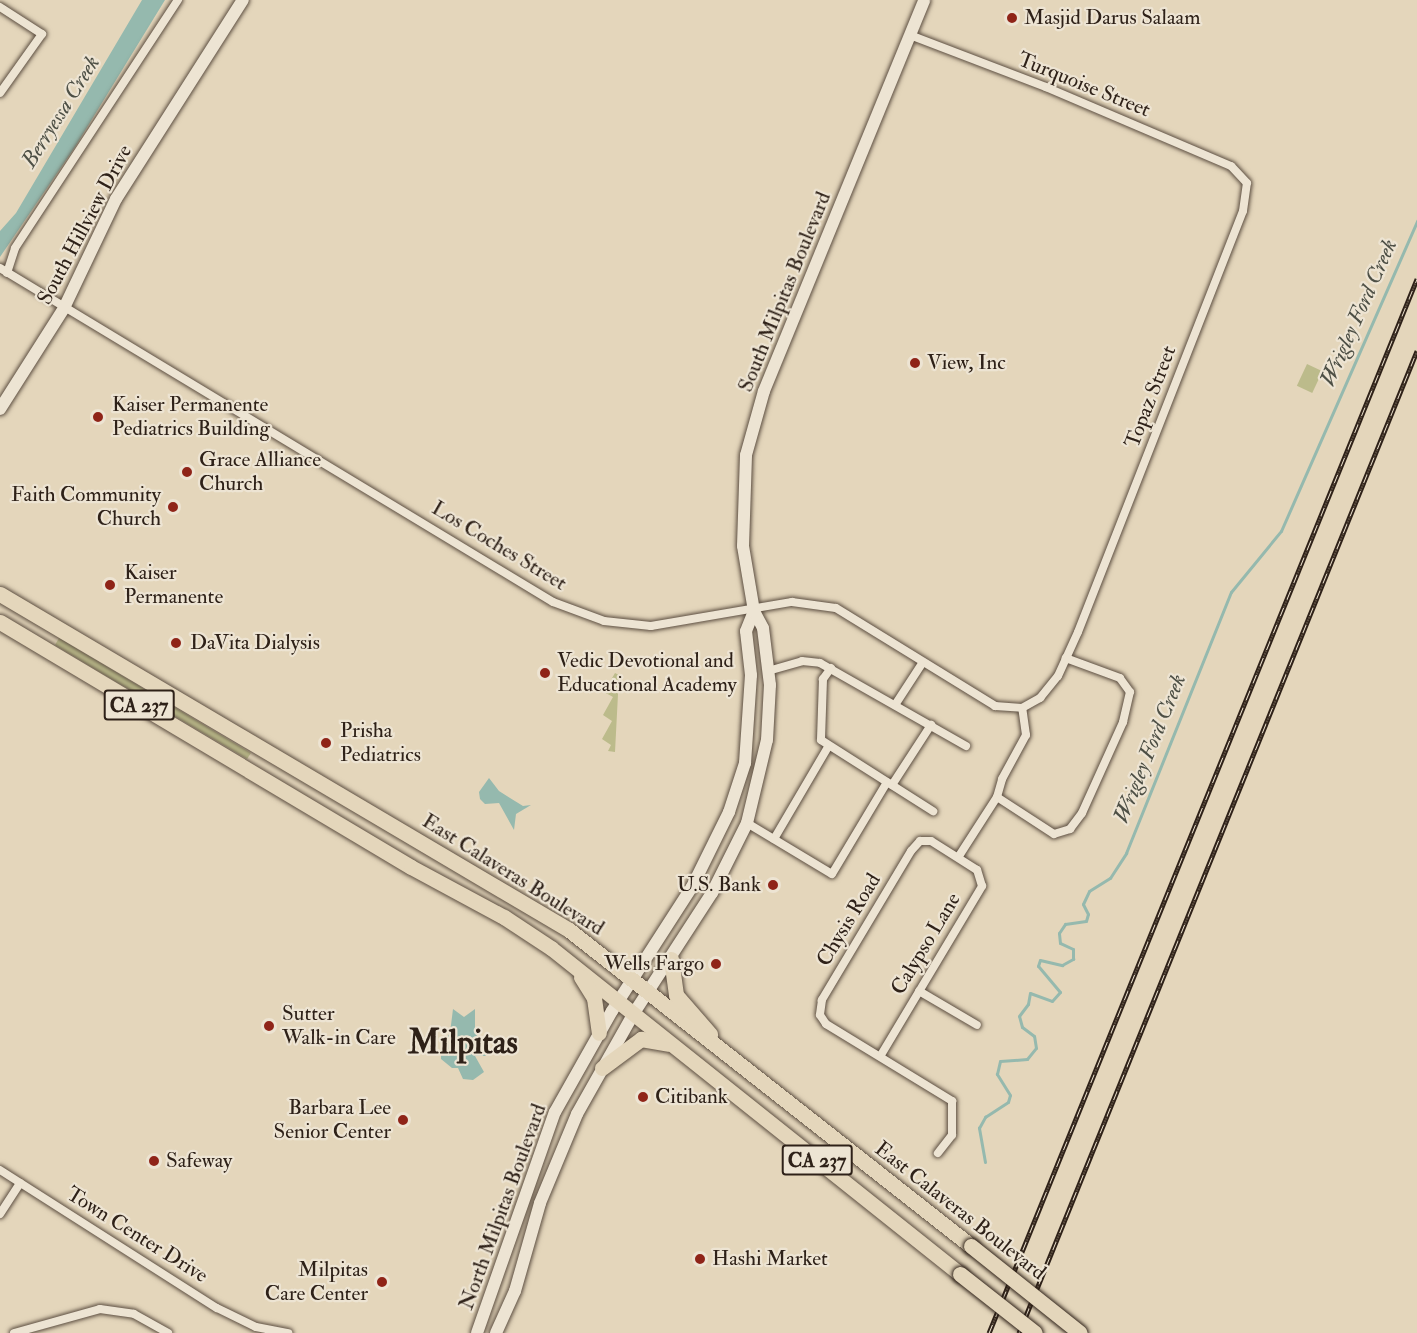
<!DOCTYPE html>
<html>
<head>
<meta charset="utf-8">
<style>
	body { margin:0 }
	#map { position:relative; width:1417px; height:1333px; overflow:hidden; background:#e4d6bb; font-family:"IM FELL Double Pica",serif }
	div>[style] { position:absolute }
	.green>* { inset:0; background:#bcbb8b; transform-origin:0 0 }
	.water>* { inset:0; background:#95b9ae }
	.stream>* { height:3px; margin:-1.5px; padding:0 1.5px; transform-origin:1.5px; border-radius:1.5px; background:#95b9ae }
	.roads { filter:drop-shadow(0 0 2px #5c4e41) drop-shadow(0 0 2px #5c4e41) }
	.street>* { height:8px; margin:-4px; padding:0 4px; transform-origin:4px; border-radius:4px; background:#ede4d3 }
	.secondary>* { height:12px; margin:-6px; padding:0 6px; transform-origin:6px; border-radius:6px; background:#ede4d3 }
	.highway>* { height:15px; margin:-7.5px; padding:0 7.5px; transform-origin:7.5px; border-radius:7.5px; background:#e4d6bb }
	.rail>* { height:5px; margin-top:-2.5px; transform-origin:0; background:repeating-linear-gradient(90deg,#ede4d3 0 9px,#2e2118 0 18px); box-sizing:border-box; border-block:2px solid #2e2118 }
	.bridges { filter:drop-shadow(0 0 2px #2e2118) drop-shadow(0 0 2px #2e2118) }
	.highway-bridge>* { height:15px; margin:-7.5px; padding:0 7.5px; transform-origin:7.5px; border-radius:7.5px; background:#e4d6bb }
	.dots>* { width:16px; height:16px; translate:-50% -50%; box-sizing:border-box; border:3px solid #ede4d3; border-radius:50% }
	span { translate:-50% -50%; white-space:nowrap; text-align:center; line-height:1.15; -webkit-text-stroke:4.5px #ede4d3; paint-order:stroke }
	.shield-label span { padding:2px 4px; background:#ede4d3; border:2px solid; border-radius:4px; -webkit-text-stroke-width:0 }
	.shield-label { font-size:20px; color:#2e2118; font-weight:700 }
	.poi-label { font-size:21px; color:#2e2118 }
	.left { translate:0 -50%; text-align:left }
	.right { translate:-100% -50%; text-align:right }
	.street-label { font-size:21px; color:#2e2118 }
	.water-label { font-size:22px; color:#4d4f45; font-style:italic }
	.town-label { font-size:33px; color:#2e2118; font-weight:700 }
</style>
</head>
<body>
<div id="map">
	<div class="green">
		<div style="left:1307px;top:364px;width:17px;height:24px;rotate:25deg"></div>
		<div style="clip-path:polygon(59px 638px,251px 753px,247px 759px,103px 674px,55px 645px)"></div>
		<div style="clip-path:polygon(615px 673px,619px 675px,615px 752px,608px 751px,611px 745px,602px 739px,612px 721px,603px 715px,613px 697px,604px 692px)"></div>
	</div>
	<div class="water">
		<div style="clip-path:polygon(142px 0,165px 0,75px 147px,0 257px,0 231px,16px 213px)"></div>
		<div style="clip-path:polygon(489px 778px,499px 791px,523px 806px,531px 805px,516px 814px,514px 830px,499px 803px,485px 804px,480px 799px,479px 792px)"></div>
		<div style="clip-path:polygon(453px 1009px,464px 1017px,475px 1009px,475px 1031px,486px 1056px,475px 1056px,484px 1072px,473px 1080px,463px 1079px,458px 1068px,452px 1068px,441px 1059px,441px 1045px,450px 1033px)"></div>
	</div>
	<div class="stream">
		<div style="left:985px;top:1162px;width:35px;rotate:-100deg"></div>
		<div style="left:979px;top:1128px;width:13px;rotate:-61deg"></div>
		<div style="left:985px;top:1117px;width:27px;rotate:-33deg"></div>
		<div style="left:1008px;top:1102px;width:7px;rotate:-74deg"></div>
		<div style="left:1010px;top:1095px;width:25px;rotate:-122deg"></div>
		<div style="left:997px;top:1074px;width:13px;rotate:-77deg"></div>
		<div style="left:1000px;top:1061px;width:27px;rotate:-4deg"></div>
		<div style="left:1027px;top:1059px;width:14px;rotate:-51deg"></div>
		<div style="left:1036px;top:1048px;width:12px;rotate:-99deg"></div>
		<div style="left:1034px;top:1036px;width:15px;rotate:-143deg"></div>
		<div style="left:1022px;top:1027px;width:11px;rotate:-105deg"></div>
		<div style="left:1019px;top:1016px;width:15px;rotate:-53deg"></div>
		<div style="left:1028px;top:1004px;width:11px;rotate:-80deg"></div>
		<div style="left:1030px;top:993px;width:23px;rotate:20deg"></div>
		<div style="left:1052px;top:1001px;width:12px;rotate:-48deg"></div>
		<div style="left:1060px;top:992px;width:34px;rotate:-130deg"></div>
		<div style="left:1038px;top:966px;width:6px;rotate:-72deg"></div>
		<div style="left:1040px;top:960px;width:23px;rotate:13deg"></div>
		<div style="left:1062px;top:965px;width:13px;rotate:-29deg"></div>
		<div style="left:1073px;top:959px;width:10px;rotate:-90deg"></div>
		<div style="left:1073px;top:949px;width:14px;rotate:-155deg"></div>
		<div style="left:1060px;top:943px;width:10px;rotate:-96deg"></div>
		<div style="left:1059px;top:933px;width:11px;rotate:-56deg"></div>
		<div style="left:1065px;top:924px;width:21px;rotate:-8deg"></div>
		<div style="left:1086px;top:921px;width:7px;rotate:-74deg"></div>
		<div style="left:1088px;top:914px;width:11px;rotate:-117deg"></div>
		<div style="left:1083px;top:904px;width:14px;rotate:-65deg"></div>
		<div style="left:1089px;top:891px;width:25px;rotate:-32deg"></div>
		<div style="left:1110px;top:878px;width:30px;rotate:-57deg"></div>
		<div style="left:1126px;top:853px;width:281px;rotate:-68.1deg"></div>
		<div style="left:1231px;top:592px;width:79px;rotate:-50.7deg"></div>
		<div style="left:1281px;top:531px;width:339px;rotate:-66.3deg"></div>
	</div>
	<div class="roads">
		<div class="street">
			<div style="left:0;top:7px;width:50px;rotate:32.7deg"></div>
			<div style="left:42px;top:34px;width:72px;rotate:125.4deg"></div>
			<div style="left:0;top:268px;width:646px;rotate:31.13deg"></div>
			<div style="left:553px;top:602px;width:54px;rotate:20.4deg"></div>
			<div style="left:604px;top:621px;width:47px;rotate:6.1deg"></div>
			<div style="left:651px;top:626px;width:143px;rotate:-9.7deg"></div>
			<div style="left:792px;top:602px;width:44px;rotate:7.8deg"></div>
			<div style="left:836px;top:608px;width:187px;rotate:31.6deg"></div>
			<div style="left:995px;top:706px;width:27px;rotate:4deg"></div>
			<div style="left:1022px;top:708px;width:21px;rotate:-29deg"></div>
			<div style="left:1040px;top:698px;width:28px;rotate:-51deg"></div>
			<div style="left:1058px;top:676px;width:48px;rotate:-65.6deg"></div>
			<div style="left:1078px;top:632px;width:452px;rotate:-68.6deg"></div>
			<div style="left:1243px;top:211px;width:28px;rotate:-82deg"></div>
			<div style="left:1247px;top:183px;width:23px;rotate:-133deg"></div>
			<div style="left:1231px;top:166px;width:201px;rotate:-156.9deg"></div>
			<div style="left:1046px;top:87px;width:146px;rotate:-159.1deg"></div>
			<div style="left:7px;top:273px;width:26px;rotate:-72deg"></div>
			<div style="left:15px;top:248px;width:297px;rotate:-56.7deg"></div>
			<div style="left:831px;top:668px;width:14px;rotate:126deg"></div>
			<div style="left:823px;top:679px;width:61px;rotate:91.9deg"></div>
			<div style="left:821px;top:740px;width:133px;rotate:32.4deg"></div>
			<div style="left:768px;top:671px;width:35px;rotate:-16deg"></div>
			<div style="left:802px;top:661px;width:18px;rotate:6deg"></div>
			<div style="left:820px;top:663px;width:168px;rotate:29.6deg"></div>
			<div style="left:895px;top:705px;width:51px;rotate:-56.9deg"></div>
			<div style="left:892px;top:785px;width:72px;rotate:-57deg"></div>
			<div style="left:997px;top:797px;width:68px;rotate:33deg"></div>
			<div style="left:1054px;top:834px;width:17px;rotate:-17deg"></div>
			<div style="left:1070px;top:829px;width:20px;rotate:-53deg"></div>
			<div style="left:1082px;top:813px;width:100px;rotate:-65.7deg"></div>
			<div style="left:1123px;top:722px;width:31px;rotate:-77deg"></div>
			<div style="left:1130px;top:692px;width:17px;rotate:-126deg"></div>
			<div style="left:1120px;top:678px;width:58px;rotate:-159.7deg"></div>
			<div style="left:747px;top:823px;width:99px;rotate:31deg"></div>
			<div style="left:832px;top:874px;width:107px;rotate:-59.1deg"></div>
			<div style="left:774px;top:839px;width:107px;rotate:-59.6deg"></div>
			<div style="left:959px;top:856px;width:70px;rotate:-57.2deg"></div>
			<div style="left:997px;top:797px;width:19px;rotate:-74deg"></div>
			<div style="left:1002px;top:779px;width:50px;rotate:-61.4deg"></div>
			<div style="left:1026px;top:735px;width:27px;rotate:-98deg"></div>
			<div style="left:919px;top:991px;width:67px;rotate:30.4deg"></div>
			<div style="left:881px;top:1055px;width:197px;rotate:-59.1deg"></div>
			<div style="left:982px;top:886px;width:17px;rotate:-107deg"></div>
			<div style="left:977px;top:870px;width:54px;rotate:-147.8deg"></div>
			<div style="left:931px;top:841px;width:11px;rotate:180deg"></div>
			<div style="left:920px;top:841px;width:13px;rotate:132deg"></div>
			<div style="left:911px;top:851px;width:174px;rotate:120.9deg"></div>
			<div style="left:822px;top:1000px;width:15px;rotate:98deg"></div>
			<div style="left:820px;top:1015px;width:11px;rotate:56deg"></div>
			<div style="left:826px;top:1024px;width:148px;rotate:31.4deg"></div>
			<div style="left:952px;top:1101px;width:34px;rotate:90deg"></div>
			<div style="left:952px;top:1135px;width:23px;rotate:128deg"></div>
			<div style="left:0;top:1170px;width:257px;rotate:32.5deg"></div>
			<div style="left:217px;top:1308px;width:43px;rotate:26deg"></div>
			<div style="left:256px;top:1327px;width:33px;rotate:11deg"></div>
			<div style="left:0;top:1214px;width:37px;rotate:-57deg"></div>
			<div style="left:14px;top:1333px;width:89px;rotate:-15.6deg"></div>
			<div style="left:100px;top:1309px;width:34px;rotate:8deg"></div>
			<div style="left:134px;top:1314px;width:39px;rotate:29deg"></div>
		</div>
		<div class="secondary">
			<div style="left:0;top:409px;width:120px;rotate:-57.6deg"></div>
			<div style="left:64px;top:308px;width:121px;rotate:-64.5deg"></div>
			<div style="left:116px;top:199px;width:236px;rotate:-57.5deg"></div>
			<div style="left:477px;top:1333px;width:234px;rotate:-70.6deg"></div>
			<div style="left:555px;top:1112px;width:116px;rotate:-60.6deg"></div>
			<div style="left:612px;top:1011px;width:148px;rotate:-57.2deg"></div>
			<div style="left:692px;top:887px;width:84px;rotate:-63.7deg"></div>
			<div style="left:729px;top:812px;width:52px;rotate:-71.9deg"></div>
			<div style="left:745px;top:763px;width:88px;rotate:-86.1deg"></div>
			<div style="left:751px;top:675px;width:44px;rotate:-96.5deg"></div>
			<div style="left:746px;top:631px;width:22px;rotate:-68deg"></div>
			<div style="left:496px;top:1333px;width:46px;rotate:-65.7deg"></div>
			<div style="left:515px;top:1291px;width:91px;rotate:-74.1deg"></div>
			<div style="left:540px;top:1203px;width:96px;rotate:-67.4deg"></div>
			<div style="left:577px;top:1114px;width:116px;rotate:-60.6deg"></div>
			<div style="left:634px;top:1013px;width:143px;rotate:-57deg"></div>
			<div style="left:712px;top:893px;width:78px;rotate:-63.4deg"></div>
			<div style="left:747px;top:823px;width:85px;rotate:-76.5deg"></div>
			<div style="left:767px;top:740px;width:55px;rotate:-86.9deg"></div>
			<div style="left:770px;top:685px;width:57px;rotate:-97deg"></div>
			<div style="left:763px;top:628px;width:19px;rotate:-118deg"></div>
			<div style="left:754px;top:611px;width:66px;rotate:-99.6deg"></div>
			<div style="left:743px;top:546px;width:91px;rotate:-88.1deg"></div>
			<div style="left:746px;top:455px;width:66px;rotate:-74.3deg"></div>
			<div style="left:764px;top:391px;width:422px;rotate:-67.7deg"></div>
		</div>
		<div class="highway">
			<div style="left:0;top:594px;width:661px;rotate:30.56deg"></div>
			<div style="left:569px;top:930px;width:511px;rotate:38.17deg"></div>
			<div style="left:0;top:622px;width:478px;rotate:30.8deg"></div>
			<div style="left:411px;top:867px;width:106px;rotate:28.3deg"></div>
			<div style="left:504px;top:917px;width:56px;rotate:33.4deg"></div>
			<div style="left:551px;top:948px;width:523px;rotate:38.56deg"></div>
			<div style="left:671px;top:959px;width:36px;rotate:82deg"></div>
			<div style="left:676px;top:995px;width:52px;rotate:48.9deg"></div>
			<div style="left:581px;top:977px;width:25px;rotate:58deg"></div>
			<div style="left:594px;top:998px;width:35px;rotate:82deg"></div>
			<div style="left:602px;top:1068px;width:49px;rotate:-36.6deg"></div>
			<div style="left:641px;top:1039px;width:28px;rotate:10deg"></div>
		</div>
	</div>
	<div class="rail">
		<div style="left:989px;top:1333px;width:1138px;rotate:-67.9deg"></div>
		<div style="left:1019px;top:1333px;width:1060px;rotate:-67.94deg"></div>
	</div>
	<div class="bridges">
		<div class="highway-bridge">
			<div style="left:971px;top:1246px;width:139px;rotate:38.6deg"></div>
			<div style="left:960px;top:1274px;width:95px;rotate:38.2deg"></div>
		</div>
	</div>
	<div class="dots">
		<div style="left:1012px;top:18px;background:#8f2418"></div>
		<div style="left:915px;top:363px;background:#8f2418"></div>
		<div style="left:98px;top:417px;background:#8f2418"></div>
		<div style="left:187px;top:472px;background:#8f2418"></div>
		<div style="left:173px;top:507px;background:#8f2418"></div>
		<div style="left:110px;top:585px;background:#8f2418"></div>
		<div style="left:176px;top:643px;background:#8f2418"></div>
		<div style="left:545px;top:673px;background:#8f2418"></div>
		<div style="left:326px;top:743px;background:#8f2418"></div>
		<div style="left:773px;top:885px;background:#8f2418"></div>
		<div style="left:716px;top:964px;background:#8f2418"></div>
		<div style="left:269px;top:1026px;background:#8f2418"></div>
		<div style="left:643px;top:1097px;background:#8f2418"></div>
		<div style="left:403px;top:1120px;background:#8f2418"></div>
		<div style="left:154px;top:1161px;background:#8f2418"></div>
		<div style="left:700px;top:1259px;background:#8f2418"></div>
		<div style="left:382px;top:1282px;background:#8f2418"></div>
	</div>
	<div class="shield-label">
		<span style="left:139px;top:705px">CA 237</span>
		<span style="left:817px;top:1160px">CA 237</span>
	</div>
	<div class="poi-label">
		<span class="left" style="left:1024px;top:18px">Masjid Darus Salaam</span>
		<span class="left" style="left:927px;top:363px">View, Inc</span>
		<span class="left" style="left:112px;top:417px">Kaiser Permanente<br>Pediatrics Building</span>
		<span class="left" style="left:199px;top:472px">Grace Alliance<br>Church</span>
		<span class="right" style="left:161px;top:507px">Faith Community<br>Church</span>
		<span class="left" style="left:124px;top:585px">Kaiser<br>Permanente</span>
		<span class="left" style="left:190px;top:643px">DaVita Dialysis</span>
		<span class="left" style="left:557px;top:673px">Vedic Devotional and<br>Educational Academy</span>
		<span class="left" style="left:340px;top:743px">Prisha<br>Pediatrics</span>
		<span class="right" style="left:761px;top:885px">U.S. Bank</span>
		<span class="right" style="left:704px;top:964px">Wells Fargo</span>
		<span class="left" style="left:282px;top:1026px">Sutter<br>Walk-in Care</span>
		<span class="left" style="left:655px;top:1097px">Citibank</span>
		<span class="right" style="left:391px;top:1120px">Barbara Lee<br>Senior Center</span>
		<span class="left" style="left:166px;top:1161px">Safeway</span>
		<span class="left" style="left:712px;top:1259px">Hashi Market</span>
		<span class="right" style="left:368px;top:1282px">Milpitas<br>Care Center</span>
	</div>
	<div class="street-label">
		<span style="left:1084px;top:85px;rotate:22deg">Turquoise Street</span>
		<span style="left:85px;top:225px;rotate:-62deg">South Hillview Drive</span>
		<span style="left:785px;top:292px;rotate:-68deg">South Milpitas Boulevard</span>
		<span style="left:1151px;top:397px;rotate:-69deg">Topaz Street</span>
		<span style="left:499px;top:546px;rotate:31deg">Los Coches Street</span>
		<span style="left:513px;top:875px;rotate:32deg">East Calaveras Boulevard</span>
		<span style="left:849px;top:920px;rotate:-59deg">Chysis Road</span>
		<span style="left:926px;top:944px;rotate:-59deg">Calypso Lane</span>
		<span style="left:503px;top:1207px;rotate:-70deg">North Milpitas Boulevard</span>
		<span style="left:960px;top:1211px;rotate:38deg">East Calaveras Boulevard</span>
		<span style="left:137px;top:1235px;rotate:32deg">Town Center Drive</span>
	</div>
	<div class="water-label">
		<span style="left:61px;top:112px;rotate:-58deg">Berryessa Creek</span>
		<span style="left:1359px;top:313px;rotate:-66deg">Wrigley Ford Creek</span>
		<span style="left:1150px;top:749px;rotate:-68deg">Wrigley Ford Creek</span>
	</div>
	<div class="town-label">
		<span style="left:463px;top:1043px">Milpitas</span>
	</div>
</div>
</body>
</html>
